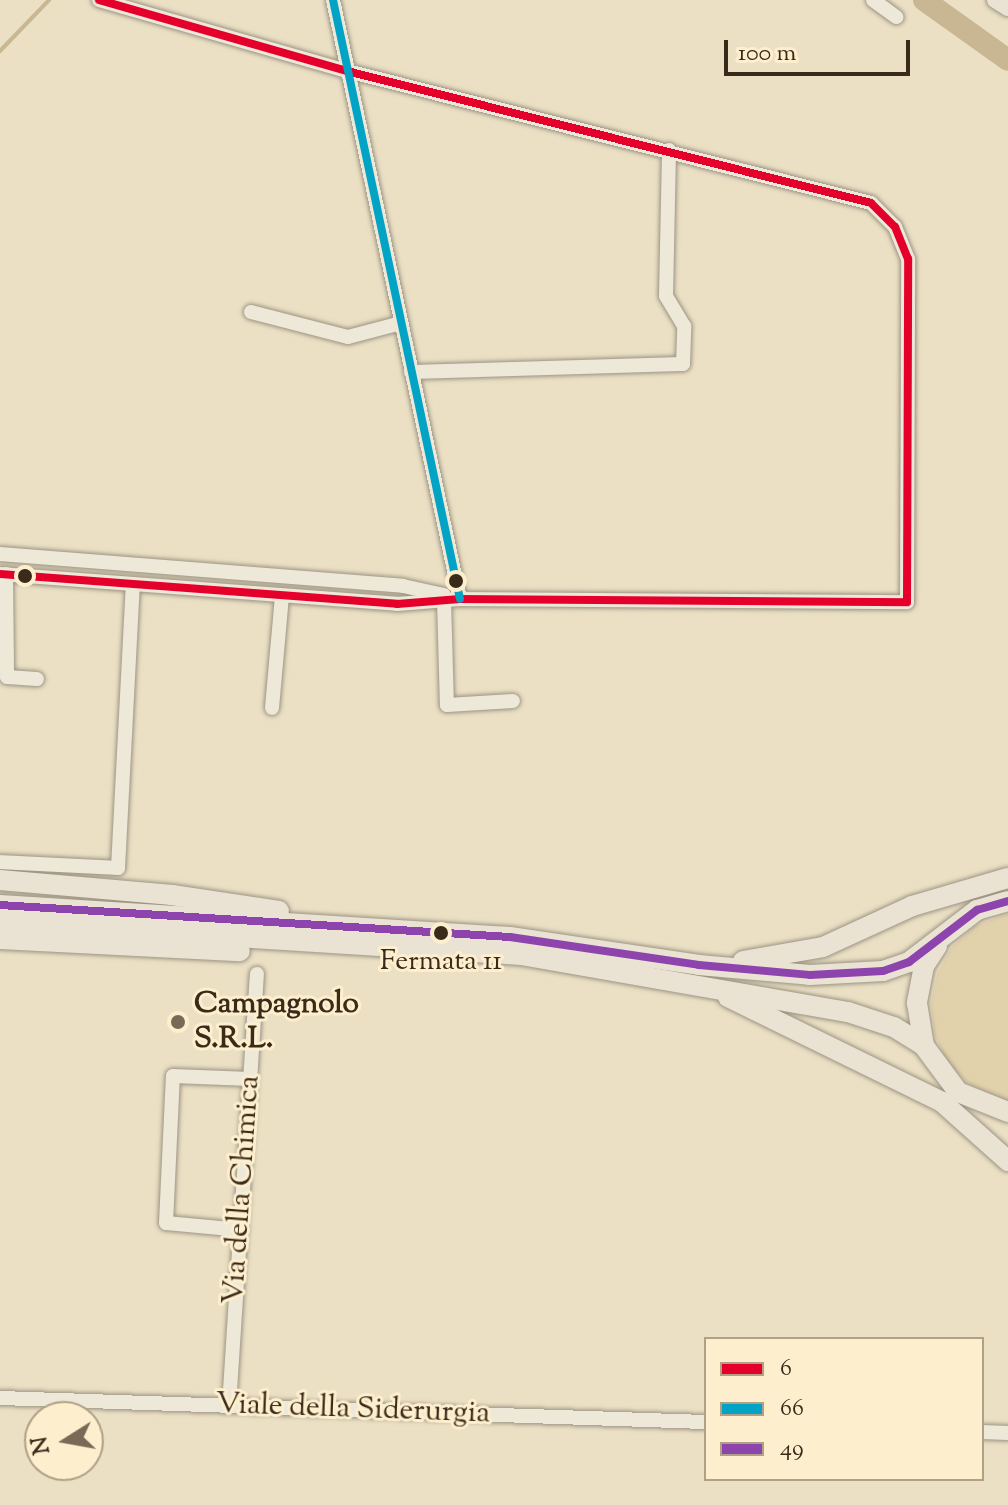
<!DOCTYPE html>
<html>
<head>
<meta charset="utf-8">
<style>
	body { margin:0 }
	#map { position:relative; width:1008px; height:1505px; overflow:hidden; background:#ebe0c4; font-family:"Sorts Mill Goudy",serif }
	div>[style] { position:absolute }
	.green>* { inset:0; background:#e2d2ac }
	.stream>* { height:4px; margin:-2px; padding:0 2px; transform-origin:2px; border-radius:2px; background:#c9b794 }
	.river>* { height:22px; margin:-11px; padding:0 11px; transform-origin:11px; border-radius:11px; background:#c9b794 }
	.roads { filter:drop-shadow(0 0 2px #9c9483) drop-shadow(0 0 2px #9c9483) }
	.minor>* { height:14px; margin:-7px; padding:0 7px; transform-origin:7px; border-radius:7px; background:#eee8d9 }
	.major>* { height:16px; margin:-8px; padding:0 8px; transform-origin:8px; border-radius:8px; background:#eae3d3 }
	.highway>* { height:20px; margin:-10px; padding:0 10px; transform-origin:10px; border-radius:10px; background:#eae3d3 }
	.bus-1>* { height:8px; margin:-4px; padding:0 4px; transform-origin:4px; border-radius:4px; background:#e4002b }
	.bus-2>* { height:8px; margin:-4px; padding:0 4px; transform-origin:4px; border-radius:4px; background:#03a3c5 }
	.bus-3>* { height:8px; margin:-4px; padding:0 4px; transform-origin:4px; border-radius:4px; background:#8e44ad }
	.dots>* { width:22px; height:22px; translate:-50% -50%; box-sizing:border-box; border:4px solid #fdefce; border-radius:50% }
	span { translate:-50% -50%; white-space:nowrap; text-align:center; line-height:1.15; -webkit-text-stroke:6px #fdefce; paint-order:stroke }
	.bus-label { font-size:28px; color:#3a2a1a }
	.poi-label { font-size:30px; color:#3a2a1a; font-weight:700 }
	.left { translate:0 -50%; text-align:left }
	.street-label { font-size:30px; color:#3a2a1a }
	.legend { position:absolute; left:704px; top:1337px; width:280px; height:144px; box-sizing:border-box; background:#fdefce; border:2px solid #afa086; margin:0; padding:10px 14px; list-style:none; font-size:24px; color:#3a2a1a }
	.legend li { display:flex; align-items:center; gap:16px; height:40px }
	.legend b { width:40px; border:2px solid #afa086 }
	.north { position:absolute; left:24px; top:1401px; width:80px; height:80px; box-sizing:border-box; background:#fdefce; border:2px solid #afa086; border-radius:50%; rotate:259deg; font-size:22px; font-weight:700; line-height:32px; text-align:center; color:#3a2a1a }
	.north::after { content:''; display:block; margin:auto; width:28px; height:36px; background:#786a56; clip-path:polygon(50% 0,100% 100%,50% 72%,0 100%) }
	.scale { position:absolute; left:724px; top:40px; width:186px; height:36px; box-sizing:border-box; border:4px solid #3a2a1a; border-top:0; padding-left:10px; font-size:24px; line-height:28px; white-space:nowrap; color:#3a2a1a; -webkit-text-stroke:6px #fdefce; paint-order:stroke }
</style>
</head>
<body>
<div id="map">
	<div class="green">
		<div style="clip-path:polygon(1008px 914px,1008px 1101px,967px 1083px,947px 1062px,935px 1035px,931px 1004px,937px 974px,952px 947px,975px 926px)"></div>
	</div>
	<div class="stream">
		<div style="left:0;top:51px;width:71px;rotate:-46.1deg"></div>
	</div>
	<div class="river">
		<div style="left:924px;top:0;width:103px;rotate:35.5deg"></div>
	</div>
	<div class="roads">
		<div class="minor">
			<div style="left:333px;top:0;width:612px;rotate:78.03deg"></div>
			<div style="left:873px;top:0;width:29px;rotate:36deg"></div>
			<div style="left:251px;top:312px;width:100px;rotate:14.5deg"></div>
			<div style="left:348px;top:337px;width:55px;rotate:-14.8deg"></div>
			<div style="left:411px;top:372px;width:272px;rotate:-1.7deg"></div>
			<div style="left:683px;top:364px;width:38px;rotate:-88deg"></div>
			<div style="left:684px;top:326px;width:35px;rotate:-121deg"></div>
			<div style="left:666px;top:296px;width:146px;rotate:-88.8deg"></div>
			<div style="left:0;top:554px;width:404px;rotate:4.5deg"></div>
			<div style="left:403px;top:586px;width:42px;rotate:12.4deg"></div>
			<div style="left:0;top:574px;width:398px;rotate:4.3deg"></div>
			<div style="left:397px;top:604px;width:63px;rotate:-4.5deg"></div>
			<div style="left:460px;top:599px;width:447px;rotate:0.4deg"></div>
			<div style="left:907px;top:602px;width:343px;rotate:-89.8deg"></div>
			<div style="left:908px;top:259px;width:35px;rotate:-112deg"></div>
			<div style="left:895px;top:227px;width:34px;rotate:-135deg"></div>
			<div style="left:871px;top:203px;width:540px;rotate:-165.86deg"></div>
			<div style="left:347px;top:71px;width:258px;rotate:-164deg"></div>
			<div style="left:6px;top:574px;width:103px;rotate:89.4deg"></div>
			<div style="left:7px;top:677px;width:30px;rotate:4deg"></div>
			<div style="left:444px;top:600px;width:105px;rotate:88.4deg"></div>
			<div style="left:447px;top:705px;width:66px;rotate:-3.5deg"></div>
			<div style="left:272px;top:708px;width:113px;rotate:-84.9deg"></div>
			<div style="left:0;top:862px;width:118px;rotate:2.9deg"></div>
			<div style="left:118px;top:868px;width:284px;rotate:-87deg"></div>
			<div style="left:241px;top:1230px;width:75px;rotate:-174.7deg"></div>
			<div style="left:166px;top:1223px;width:147px;rotate:-87.3deg"></div>
			<div style="left:173px;top:1076px;width:77px;rotate:2.2deg"></div>
			<div style="left:0;top:1398px;width:706px;rotate:1.95deg"></div>
			<div style="left:229px;top:1406px;width:433px;rotate:-86.3deg"></div>
			<div style="left:982px;top:1432px;width:26px;rotate:2deg"></div>
		</div>
		<div class="major">
			<div style="left:995px;top:0;width:15px;rotate:32deg"></div>
		</div>
		<div class="highway">
			<div style="left:0;top:880px;width:173px;rotate:5deg"></div>
			<div style="left:172px;top:895px;width:108px;rotate:8.5deg"></div>
			<div style="left:0;top:905px;width:511px;rotate:3.59deg"></div>
			<div style="left:510px;top:937px;width:191px;rotate:8.4deg"></div>
			<div style="left:699px;top:965px;width:111px;rotate:5.1deg"></div>
			<div style="left:810px;top:975px;width:73px;rotate:-3.1deg"></div>
			<div style="left:883px;top:971px;width:28px;rotate:-19deg"></div>
			<div style="left:909px;top:962px;width:86px;rotate:-37.4deg"></div>
			<div style="left:977px;top:910px;width:32px;rotate:-16deg"></div>
			<div style="left:0;top:922px;width:522px;rotate:3.62deg"></div>
			<div style="left:521px;top:955px;width:332px;rotate:9.9deg"></div>
			<div style="left:848px;top:1012px;width:48px;rotate:18.1deg"></div>
			<div style="left:894px;top:1027px;width:36px;rotate:32deg"></div>
			<div style="left:0;top:939px;width:240px;rotate:2.9deg"></div>
			<div style="left:937px;top:946px;width:24px;rotate:123deg"></div>
			<div style="left:924px;top:966px;width:38px;rotate:101deg"></div>
			<div style="left:917px;top:1003px;width:44px;rotate:80.8deg"></div>
			<div style="left:924px;top:1046px;width:57px;rotate:53.5deg"></div>
			<div style="left:958px;top:1092px;width:54px;rotate:21.8deg"></div>
			<div style="left:743px;top:961px;width:81px;rotate:-9.9deg"></div>
			<div style="left:823px;top:947px;width:98px;rotate:-24.7deg"></div>
			<div style="left:912px;top:906px;width:100px;rotate:-16.3deg"></div>
			<div style="left:728px;top:997px;width:238px;rotate:26.1deg"></div>
			<div style="left:942px;top:1102px;width:89px;rotate:41.8deg"></div>
		</div>
	</div>
	<div class="bus-1">
		<div style="left:0;top:574px;width:398px;rotate:4.3deg"></div>
		<div style="left:397px;top:604px;width:63px;rotate:-4.5deg"></div>
		<div style="left:460px;top:599px;width:447px;rotate:0.4deg"></div>
		<div style="left:907px;top:602px;width:343px;rotate:-89.8deg"></div>
		<div style="left:908px;top:259px;width:35px;rotate:-112deg"></div>
		<div style="left:895px;top:227px;width:34px;rotate:-135deg"></div>
		<div style="left:871px;top:203px;width:540px;rotate:-165.86deg"></div>
		<div style="left:347px;top:71px;width:258px;rotate:-164deg"></div>
	</div>
	<div class="bus-2">
		<div style="left:333px;top:0;width:612px;rotate:78.03deg"></div>
	</div>
	<div class="bus-3">
		<div style="left:0;top:905px;width:511px;rotate:3.59deg"></div>
		<div style="left:510px;top:937px;width:191px;rotate:8.4deg"></div>
		<div style="left:699px;top:965px;width:111px;rotate:5.1deg"></div>
		<div style="left:810px;top:975px;width:73px;rotate:-3.1deg"></div>
		<div style="left:883px;top:971px;width:28px;rotate:-19deg"></div>
		<div style="left:909px;top:962px;width:86px;rotate:-37.4deg"></div>
		<div style="left:977px;top:910px;width:32px;rotate:-16deg"></div>
	</div>
	<div class="dots">
		<div style="left:25px;top:576px;background:#3a2a1a"></div>
		<div style="left:456px;top:581px;background:#3a2a1a"></div>
		<div style="left:441px;top:933px;background:#3a2a1a"></div>
		<div style="left:178px;top:1022px;background:#786a56"></div>
	</div>
	<div class="bus-label">
		<span style="left:441px;top:962px">Fermata 11</span>
	</div>
	<div class="poi-label">
		<span class="left" style="left:194px;top:1022px">Campagnolo<br>S.R.L.</span>
	</div>
	<div class="street-label">
		<span style="left:243px;top:1190px;rotate:-86deg">Via della Chimica</span>
		<span style="left:353px;top:1410px;rotate:2deg">Viale della Siderurgia</span>
	</div>
	<ul class="legend">
	<li><b style="height:10px;background:#e4002b"></b>6</li>
	<li><b style="height:10px;background:#03a3c5"></b>66</li>
	<li><b style="height:10px;background:#8e44ad"></b>49</li>
	</ul>
	<div class="north">N</div>
	<div class="scale">100 m</div>
</div>
</body>
</html>
